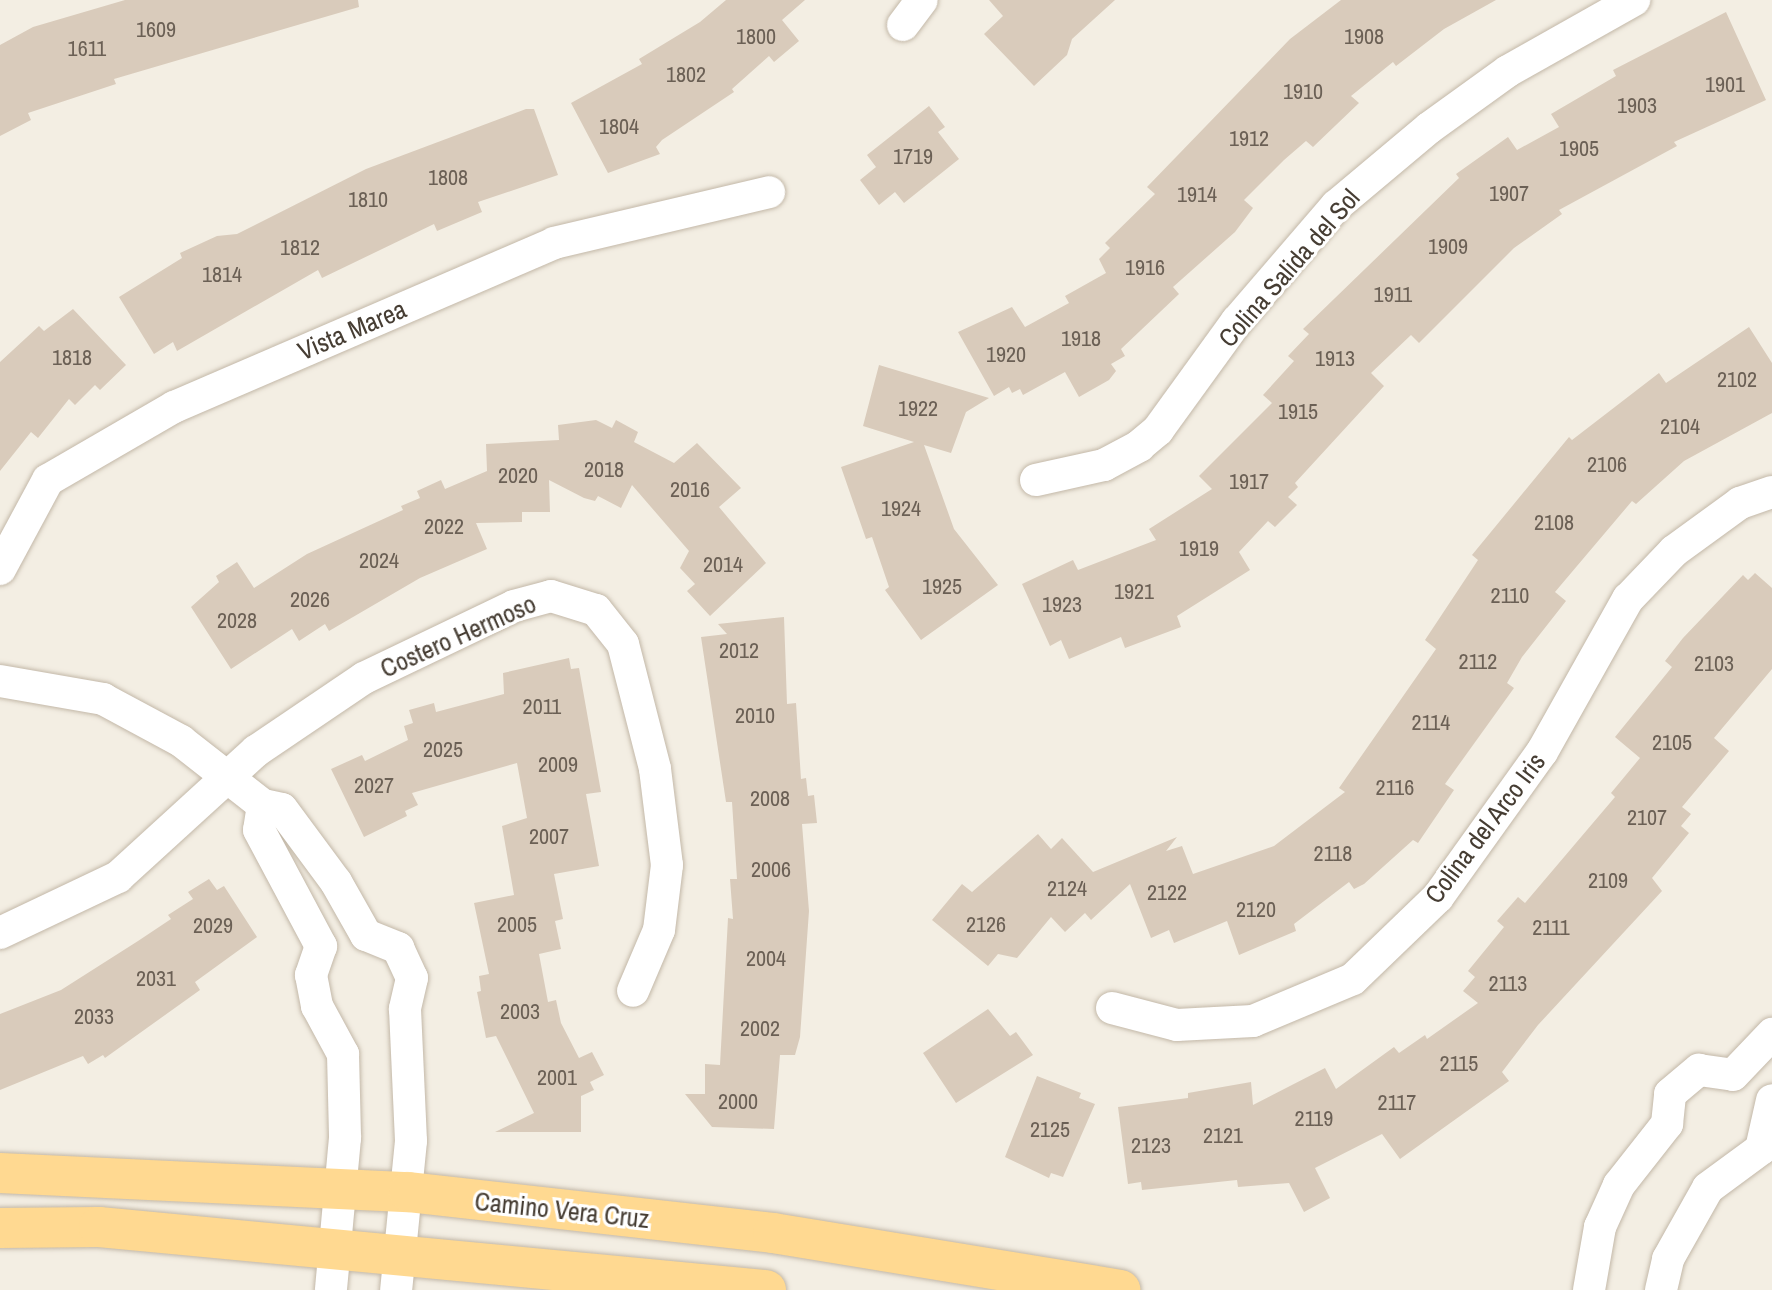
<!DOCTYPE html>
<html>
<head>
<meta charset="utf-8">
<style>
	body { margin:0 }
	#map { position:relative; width:1772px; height:1290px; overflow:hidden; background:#f3eee3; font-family:"Archivo Narrow",sans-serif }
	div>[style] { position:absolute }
	.building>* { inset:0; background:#d9cbbb }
	.roads { filter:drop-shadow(0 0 2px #c3b8a8) drop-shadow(0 0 2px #c3b8a8) }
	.minor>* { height:32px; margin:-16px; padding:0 16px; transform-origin:16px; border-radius:16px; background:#fff }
	.major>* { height:40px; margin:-20px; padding:0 20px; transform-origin:20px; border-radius:20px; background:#ffd991 }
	span { translate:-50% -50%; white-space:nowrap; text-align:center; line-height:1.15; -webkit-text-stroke:6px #fff; paint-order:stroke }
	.number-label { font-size:22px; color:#6b6055 }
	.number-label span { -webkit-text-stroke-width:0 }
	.street-label { font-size:26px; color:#463d33 }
</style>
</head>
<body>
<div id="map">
	<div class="building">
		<div style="clip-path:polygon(125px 0,358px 0,359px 7px,114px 79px,116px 84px,28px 113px,31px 120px,0 136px,0 45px,33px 27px)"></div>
		<div style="clip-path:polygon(726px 0,805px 0,782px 20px,799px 41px,774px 62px,769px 56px,732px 89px,734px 92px,662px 140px,656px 147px,660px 154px,608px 173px,571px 103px,642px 64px,639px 59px,700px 22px)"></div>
		<div style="clip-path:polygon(989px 0,1115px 0,1072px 39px,1067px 55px,1034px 86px,984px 34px,1003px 16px)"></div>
		<div style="clip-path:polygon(1341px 0,1496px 0,1444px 29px,1396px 66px,1393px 62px,1351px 96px,1359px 103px,1313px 147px,1306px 141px,1284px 160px,1244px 200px,1253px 208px,1235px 232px,1173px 287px,1179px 294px,1121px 349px,1125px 356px,1111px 364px,1116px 371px,1109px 380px,1079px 397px,1065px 372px,1023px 395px,1020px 389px,1012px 393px,1009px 387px,994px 396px,958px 332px,1012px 307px,1025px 327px,1069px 303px,1065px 296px,1106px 273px,1099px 259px,1110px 248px,1105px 243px,1155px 194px,1147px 187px,1290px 39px)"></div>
		<div style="clip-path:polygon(1726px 12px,1766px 100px,1674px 142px,1677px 146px,1559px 210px,1562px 214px,1514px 248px,1419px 343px,1411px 335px,1371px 373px,1384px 386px,1295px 483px,1298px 487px,1288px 497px,1297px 505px,1275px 527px,1268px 521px,1239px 552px,1250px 570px,1177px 616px,1181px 627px,1125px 648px,1121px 637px,1069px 659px,1061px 640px,1050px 646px,1022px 584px,1073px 560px,1078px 570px,1156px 540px,1149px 529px,1212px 489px,1199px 476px,1272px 403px,1263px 395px,1294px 361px,1288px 356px,1309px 334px,1303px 329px,1459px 178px,1456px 174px,1508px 137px,1517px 150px,1559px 127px,1551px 114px,1616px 76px,1613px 70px)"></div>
		<div style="clip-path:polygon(929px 106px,945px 127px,938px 132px,959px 159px,904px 203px,895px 192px,879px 205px,860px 180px,876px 167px,867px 155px)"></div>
		<div style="clip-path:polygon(526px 109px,534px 109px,558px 175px,478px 202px,482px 212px,437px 231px,434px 224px,322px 278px,318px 270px,177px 351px,173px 342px,154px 354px,119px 297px,182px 258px,180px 253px,217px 236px,237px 234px,366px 169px)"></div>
		<div style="clip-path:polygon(73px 309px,126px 365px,100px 390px,95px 385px,75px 405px,69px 399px,38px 438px,31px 432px,0 471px,0 362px,39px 326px,44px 331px)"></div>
		<div style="clip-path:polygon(1749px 327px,1772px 363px,1772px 413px,1684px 461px,1636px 504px,1632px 501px,1555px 592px,1566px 601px,1522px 657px,1507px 683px,1514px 688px,1445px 784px,1454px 790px,1418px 843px,1413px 840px,1364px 884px,1354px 889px,1349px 882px,1294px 924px,1296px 931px,1239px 955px,1227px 921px,1174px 943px,1169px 930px,1151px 938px,1130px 884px,1091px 920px,1085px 913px,1065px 932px,1051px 917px,1017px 958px,998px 954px,988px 966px,932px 920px,962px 884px,972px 892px,1038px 834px,1051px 849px,1062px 838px,1093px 872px,1177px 837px,1166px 851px,1182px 846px,1193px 874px,1274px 846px,1345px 792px,1339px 788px,1436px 649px,1425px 640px,1478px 560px,1472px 555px,1569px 437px,1572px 440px,1659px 373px,1666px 383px)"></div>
		<div style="clip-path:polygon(879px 365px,989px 398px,966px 412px,951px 453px,924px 445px,954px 529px,998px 585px,921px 640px,885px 590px,889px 587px,872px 537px,866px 539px,841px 467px,914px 442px,863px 426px)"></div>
		<div style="clip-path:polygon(596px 420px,612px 428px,616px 420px,638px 432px,634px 442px,674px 463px,697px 443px,741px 488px,719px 507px,766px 563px,710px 616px,687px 591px,695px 584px,680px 568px,689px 551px,632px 485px,621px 508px,598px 496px,595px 501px,584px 498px,549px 480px,550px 512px,522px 512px,522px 522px,476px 523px,487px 549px,420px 578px,329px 631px,325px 624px,299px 641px,292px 629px,231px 669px,191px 607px,219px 582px,216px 576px,237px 562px,254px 588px,307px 554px,403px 510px,401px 506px,420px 498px,417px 491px,441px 480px,445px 489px,487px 471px,486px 444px,559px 440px,558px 425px)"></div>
		<div style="clip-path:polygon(1755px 573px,1772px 588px,1772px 669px,1714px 738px,1729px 751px,1682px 807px,1691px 814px,1681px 826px,1689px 833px,1652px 878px,1662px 891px,1538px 1025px,1502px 1072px,1509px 1081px,1400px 1159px,1382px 1134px,1315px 1168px,1330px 1198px,1304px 1212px,1289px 1183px,1238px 1187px,1237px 1180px,1142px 1190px,1141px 1182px,1128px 1184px,1118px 1107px,1188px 1098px,1188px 1093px,1251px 1082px,1253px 1105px,1325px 1068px,1336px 1089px,1394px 1047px,1399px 1053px,1425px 1035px,1427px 1039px,1478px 1003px,1463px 991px,1475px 977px,1468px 971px,1504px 927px,1497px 921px,1518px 897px,1525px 903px,1615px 797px,1611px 793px,1640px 758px,1615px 737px,1672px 667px,1665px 661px,1683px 638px,1743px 575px,1748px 580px)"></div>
		<div style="clip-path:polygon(784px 617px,787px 704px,796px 703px,801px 779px,806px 778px,808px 796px,814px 795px,817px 823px,802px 824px,809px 911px,800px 1037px,795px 1055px,780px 1055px,774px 1129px,712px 1127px,685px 1094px,705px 1094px,705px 1064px,720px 1065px,728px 918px,733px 919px,730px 879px,737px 879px,732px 802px,726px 802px,701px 637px,727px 634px,718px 624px)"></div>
		<div style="clip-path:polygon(569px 658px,571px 669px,579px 668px,601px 792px,586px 794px,599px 866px,554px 874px,563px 919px,555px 921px,561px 949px,539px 954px,548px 1002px,556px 1000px,561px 1023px,579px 1058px,592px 1052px,604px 1075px,590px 1082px,594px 1090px,581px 1096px,581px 1132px,495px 1132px,534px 1113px,496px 1036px,486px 1038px,477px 992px,481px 991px,479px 976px,489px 974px,474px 903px,514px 895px,502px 826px,527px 818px,517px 763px,412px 793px,418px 805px,405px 811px,407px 816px,364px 837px,331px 769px,362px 755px,365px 761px,408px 740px,404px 726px,413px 723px,409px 710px,434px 703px,436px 712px,504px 694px,503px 673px)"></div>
		<div style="clip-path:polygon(209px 879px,217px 890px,224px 886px,257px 937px,195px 982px,200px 990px,105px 1058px,103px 1055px,88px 1064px,83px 1056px,0 1090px,0 1014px,61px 990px,138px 941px,171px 919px,168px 915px,193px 899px,188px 892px)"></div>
		<div style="clip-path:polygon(988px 1009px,1010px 1036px,1016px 1032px,1033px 1055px,956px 1103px,923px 1053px)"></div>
		<div style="clip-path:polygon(1037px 1076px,1081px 1093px,1079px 1098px,1095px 1104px,1063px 1177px,1051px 1173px,1049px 1178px,1005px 1157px)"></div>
	</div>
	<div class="roads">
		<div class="minor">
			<div style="left:903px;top:25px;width:31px;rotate:-53deg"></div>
			<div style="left:1036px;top:480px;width:70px;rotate:-12.4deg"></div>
			<div style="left:1104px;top:465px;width:40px;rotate:-28deg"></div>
			<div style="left:1139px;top:446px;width:25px;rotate:-40deg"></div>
			<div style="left:1158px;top:430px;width:135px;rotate:-54.1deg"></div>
			<div style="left:1237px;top:321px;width:152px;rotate:-49.3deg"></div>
			<div style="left:1336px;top:206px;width:121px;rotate:-40deg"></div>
			<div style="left:1429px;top:128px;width:97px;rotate:-35.8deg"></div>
			<div style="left:1508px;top:71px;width:145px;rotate:-29.4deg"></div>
			<div style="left:0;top:569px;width:101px;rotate:-61.7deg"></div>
			<div style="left:48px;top:480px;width:146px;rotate:-30.1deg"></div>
			<div style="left:174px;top:407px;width:414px;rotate:-23.3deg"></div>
			<div style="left:554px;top:243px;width:221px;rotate:-13.3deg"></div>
			<div style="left:0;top:681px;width:105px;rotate:9.9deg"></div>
			<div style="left:103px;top:699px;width:89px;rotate:28.3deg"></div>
			<div style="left:181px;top:741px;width:104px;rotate:38deg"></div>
			<div style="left:263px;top:805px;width:19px;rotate:12deg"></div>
			<div style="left:282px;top:809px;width:91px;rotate:53.5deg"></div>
			<div style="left:336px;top:882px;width:61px;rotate:60.5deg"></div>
			<div style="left:366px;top:935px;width:35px;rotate:22deg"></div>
			<div style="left:398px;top:948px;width:33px;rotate:65deg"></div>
			<div style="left:412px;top:978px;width:32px;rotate:103deg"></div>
			<div style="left:405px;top:1009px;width:132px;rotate:87.4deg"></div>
			<div style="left:411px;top:1141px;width:150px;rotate:95.7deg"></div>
			<div style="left:263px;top:805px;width:25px;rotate:99deg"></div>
			<div style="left:259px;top:830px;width:132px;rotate:61.9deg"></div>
			<div style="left:321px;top:946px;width:31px;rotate:109deg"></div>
			<div style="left:311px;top:975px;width:32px;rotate:79deg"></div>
			<div style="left:317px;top:1006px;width:55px;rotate:61.6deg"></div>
			<div style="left:343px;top:1054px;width:84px;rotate:88.6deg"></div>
			<div style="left:345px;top:1138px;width:153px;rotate:95.3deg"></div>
			<div style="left:0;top:933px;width:131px;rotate:-25.4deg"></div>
			<div style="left:118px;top:877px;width:187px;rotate:-42.4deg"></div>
			<div style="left:256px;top:751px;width:130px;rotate:-34.1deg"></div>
			<div style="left:364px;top:678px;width:166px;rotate:-25.6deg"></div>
			<div style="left:514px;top:606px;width:38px;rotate:-15deg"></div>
			<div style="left:551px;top:596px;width:47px;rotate:17.3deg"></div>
			<div style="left:596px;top:610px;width:43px;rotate:51.5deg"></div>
			<div style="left:623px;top:644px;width:129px;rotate:75.6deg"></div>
			<div style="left:655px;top:769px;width:97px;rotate:82.9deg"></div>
			<div style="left:667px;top:865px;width:65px;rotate:97deg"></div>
			<div style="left:659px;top:930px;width:66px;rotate:113.1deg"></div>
			<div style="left:1112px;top:1008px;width:67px;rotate:14.7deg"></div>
			<div style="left:1177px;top:1025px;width:76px;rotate:-3deg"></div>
			<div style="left:1253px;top:1021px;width:108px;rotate:-22.8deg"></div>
			<div style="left:1353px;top:979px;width:118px;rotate:-44deg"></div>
			<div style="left:1438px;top:897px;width:178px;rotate:-54.4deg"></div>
			<div style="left:1542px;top:752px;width:176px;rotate:-60.7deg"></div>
			<div style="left:1628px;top:599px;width:66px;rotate:-46.2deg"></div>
			<div style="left:1674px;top:551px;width:82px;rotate:-36deg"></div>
			<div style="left:1740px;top:503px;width:34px;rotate:-19deg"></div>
			<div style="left:1589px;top:1290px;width:64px;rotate:-80.1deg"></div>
			<div style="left:1600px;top:1227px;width:46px;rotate:-65.7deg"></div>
			<div style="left:1619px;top:1185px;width:78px;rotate:-51.8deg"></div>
			<div style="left:1667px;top:1124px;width:30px;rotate:-84deg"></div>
			<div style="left:1670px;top:1094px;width:38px;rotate:-40deg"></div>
			<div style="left:1699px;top:1070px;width:34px;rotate:8deg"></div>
			<div style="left:1733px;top:1075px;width:57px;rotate:-46.4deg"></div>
			<div style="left:1661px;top:1290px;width:32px;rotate:-77deg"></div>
			<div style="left:1668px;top:1259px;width:81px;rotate:-60.6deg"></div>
			<div style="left:1708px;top:1188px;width:66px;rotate:-36.3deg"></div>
			<div style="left:1761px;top:1149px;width:50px;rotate:-77.3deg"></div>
		</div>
		<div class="major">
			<div style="left:0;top:1173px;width:409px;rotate:2.7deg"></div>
			<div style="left:409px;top:1192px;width:366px;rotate:6.4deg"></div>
			<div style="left:773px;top:1233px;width:352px;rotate:9.3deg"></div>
			<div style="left:0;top:1228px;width:99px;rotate:-0.6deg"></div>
			<div style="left:99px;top:1227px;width:670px;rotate:5.4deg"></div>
		</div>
	</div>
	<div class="number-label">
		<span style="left:156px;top:30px">1609</span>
		<span style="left:756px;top:37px">1800</span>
		<span style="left:1364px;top:37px">1908</span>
		<span style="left:87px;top:49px">1611</span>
		<span style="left:686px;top:75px">1802</span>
		<span style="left:1725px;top:85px">1901</span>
		<span style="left:1303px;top:92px">1910</span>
		<span style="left:1637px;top:106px">1903</span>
		<span style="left:619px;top:127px">1804</span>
		<span style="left:1249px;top:139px">1912</span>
		<span style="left:1579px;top:149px">1905</span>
		<span style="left:913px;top:157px">1719</span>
		<span style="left:448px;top:178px">1808</span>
		<span style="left:1509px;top:194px">1907</span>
		<span style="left:1197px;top:195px">1914</span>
		<span style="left:368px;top:200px">1810</span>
		<span style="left:1448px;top:247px">1909</span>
		<span style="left:300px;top:248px">1812</span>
		<span style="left:1145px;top:268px">1916</span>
		<span style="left:222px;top:275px">1814</span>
		<span style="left:1393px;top:295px">1911</span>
		<span style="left:1081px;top:339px">1918</span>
		<span style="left:1006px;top:355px">1920</span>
		<span style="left:72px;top:358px">1818</span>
		<span style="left:1335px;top:359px">1913</span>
		<span style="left:1737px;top:380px">2102</span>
		<span style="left:918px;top:409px">1922</span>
		<span style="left:1298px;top:412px">1915</span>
		<span style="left:1680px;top:427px">2104</span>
		<span style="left:1607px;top:465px">2106</span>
		<span style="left:604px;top:470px">2018</span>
		<span style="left:518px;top:476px">2020</span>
		<span style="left:1249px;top:482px">1917</span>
		<span style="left:690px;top:490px">2016</span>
		<span style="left:901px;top:509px">1924</span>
		<span style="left:1554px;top:523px">2108</span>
		<span style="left:444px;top:527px">2022</span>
		<span style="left:1199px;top:549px">1919</span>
		<span style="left:379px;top:561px">2024</span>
		<span style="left:723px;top:565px">2014</span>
		<span style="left:942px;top:587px">1925</span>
		<span style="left:1134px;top:592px">1921</span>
		<span style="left:1510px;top:596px">2110</span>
		<span style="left:310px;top:600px">2026</span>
		<span style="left:1062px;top:605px">1923</span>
		<span style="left:237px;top:621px">2028</span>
		<span style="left:739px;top:651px">2012</span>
		<span style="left:1478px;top:662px">2112</span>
		<span style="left:1714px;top:664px">2103</span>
		<span style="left:542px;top:707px">2011</span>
		<span style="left:755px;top:716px">2010</span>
		<span style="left:1431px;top:723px">2114</span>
		<span style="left:1672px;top:743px">2105</span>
		<span style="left:443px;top:750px">2025</span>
		<span style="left:558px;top:765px">2009</span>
		<span style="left:374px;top:786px">2027</span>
		<span style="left:1395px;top:788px">2116</span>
		<span style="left:770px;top:799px">2008</span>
		<span style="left:1647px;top:818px">2107</span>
		<span style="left:549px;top:837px">2007</span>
		<span style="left:1333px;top:854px">2118</span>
		<span style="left:771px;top:870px">2006</span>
		<span style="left:1608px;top:881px">2109</span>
		<span style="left:1067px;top:889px">2124</span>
		<span style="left:1167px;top:893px">2122</span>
		<span style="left:1256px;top:910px">2120</span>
		<span style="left:517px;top:925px">2005</span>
		<span style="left:986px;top:925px">2126</span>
		<span style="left:213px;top:926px">2029</span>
		<span style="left:1551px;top:928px">2111</span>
		<span style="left:766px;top:959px">2004</span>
		<span style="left:156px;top:979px">2031</span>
		<span style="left:1508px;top:984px">2113</span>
		<span style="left:520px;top:1012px">2003</span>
		<span style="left:94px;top:1017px">2033</span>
		<span style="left:760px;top:1029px">2002</span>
		<span style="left:1459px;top:1064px">2115</span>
		<span style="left:557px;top:1078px">2001</span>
		<span style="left:738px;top:1102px">2000</span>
		<span style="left:1397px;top:1103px">2117</span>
		<span style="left:1314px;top:1119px">2119</span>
		<span style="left:1050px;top:1130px">2125</span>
		<span style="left:1223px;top:1136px">2121</span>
		<span style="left:1151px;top:1146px">2123</span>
	</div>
	<div class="street-label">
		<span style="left:1289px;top:268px;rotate:-49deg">Colina Salida del Sol</span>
		<span style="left:352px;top:330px;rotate:-23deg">Vista Marea</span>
		<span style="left:458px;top:636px;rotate:-24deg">Costero Hermoso</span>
		<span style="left:1485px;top:828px;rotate:-53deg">Colina del Arco Iris</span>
		<span style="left:562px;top:1210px;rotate:6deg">Camino Vera Cruz</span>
	</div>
</div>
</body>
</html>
